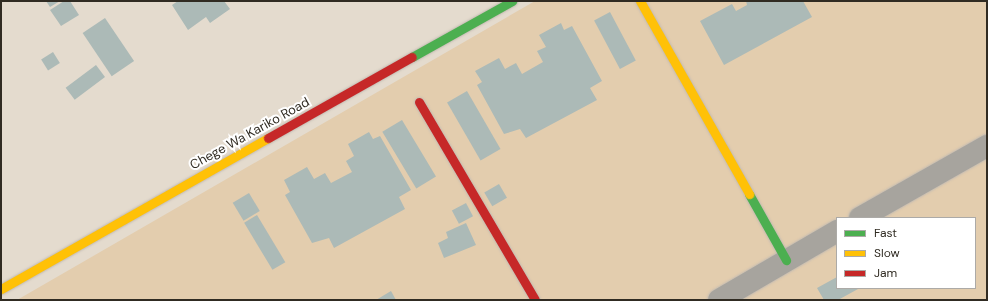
<!DOCTYPE html>
<html>
<head>
<meta charset="utf-8">
<style>
	body { margin:0 }
	#map { position:relative; width:988px; height:301px; overflow:hidden; background:#e4dbce; font-family:"DM Sans",sans-serif }
	div>[style] { position:absolute }
	.green>* { inset:0; background:#e3cdae }
	.building>* { inset:0; background:#acbab7; transform-origin:0 0 }
	.roads { filter:drop-shadow(0 0 1px #c2bab1) drop-shadow(0 0 1px #c2bab1) }
	.street>* { height:22px; margin:-11px; padding:0 11px; transform-origin:11px; border-radius:11px; background:#a7a49e }
	.fast>* { height:9px; margin:-4.5px; padding:0 4.5px; transform-origin:4.5px; border-radius:4.5px; background:#4caf50 }
	.slow>* { height:9px; margin:-4.5px; padding:0 4.5px; transform-origin:4.5px; border-radius:4.5px; background:#ffc107 }
	.jam>* { height:9px; margin:-4.5px; padding:0 4.5px; transform-origin:4.5px; border-radius:4.5px; background:#c62828 }
	span { translate:-50% -50%; white-space:nowrap; text-align:center; line-height:1.15; -webkit-text-stroke:4px #fff; paint-order:stroke }
	.street-label { font-size:13px; color:#302b22 }
	.frame { position:absolute; inset:0; border:2px solid #302b22; pointer-events:none }
	.legend { position:absolute; left:836px; top:217px; width:140px; height:72px; box-sizing:border-box; background:#fff; border:1px solid #acaaa7; margin:0; padding:5px 7px; list-style:none; font-size:12px; color:#302b22 }
	.legend li { display:flex; align-items:center; gap:8px; height:20px }
	.legend b { width:20px; border:1px solid #acaaa7 }
</style>
</head>
<body>
<div id="map">
	<div class="green">
		<div style="clip-path:polygon(evenodd,535px 1px,987px 1px,987px 300px,17px 300px,535px 1px,837px 218px,975px 218px,975px 288px,837px 288px,837px 218px)"></div>
	</div>
	<div class="building">
		<div style="clip-path:polygon(46px 1px,60px 1px,50px 7px)"></div>
		<div style="clip-path:polygon(64px 1px,70px 1px,79px 15px,61px 26px,50px 10px)"></div>
		<div style="clip-path:polygon(178px 1px,224px 1px,230px 9px,210px 23px,206px 17px,188px 30px,172px 5px)"></div>
		<div style="clip-path:polygon(746px 1px,803px 1px,812px 17px,724px 65px,700px 21px,732px 4px,736px 11px,747px 5px)"></div>
		<div style="left:610px;top:12px;width:55px;height:18px;rotate:62deg"></div>
		<div style="left:105px;top:18px;width:52px;height:27px;rotate:56deg"></div>
		<div style="clip-path:polygon(561px 23px,564px 30px,572px 26px,602px 81px,590px 88px,597px 100px,526px 138px,520px 129px,504px 134px,477px 85px,482px 82px,475px 71px,499px 58px,505px 69px,516px 63px,522px 74px,543px 62px,537px 51px,546px 47px,539px 35px)"></div>
		<div style="left:53px;top:52px;width:13px;height:14px;rotate:58deg"></div>
		<div style="left:96px;top:65px;width:15px;height:38px;rotate:53deg"></div>
		<div style="left:467px;top:91px;width:67px;height:23px;rotate:60deg"></div>
		<div style="left:402px;top:120px;width:66px;height:23px;rotate:59deg"></div>
		<div style="clip-path:polygon(369px 132px,373px 139px,380px 136px,411px 190px,399px 197px,405px 209px,334px 248px,329px 238px,312px 243px,285px 195px,290px 192px,284px 180px,307px 167px,314px 179px,325px 173px,331px 183px,352px 172px,346px 161px,354px 156px,348px 144px)"></div>
		<div style="left:499px;top:184px;width:16px;height:17px;rotate:60deg"></div>
		<div style="left:249px;top:193px;width:21px;height:19px;rotate:59deg"></div>
		<div style="left:466px;top:203px;width:15px;height:16px;rotate:62deg"></div>
		<div style="left:257px;top:215px;width:55px;height:15px;rotate:59deg"></div>
		<div style="clip-path:polygon(466px 223px,476px 245px,444px 258px,438px 243px,448px 238px,446px 232px)"></div>
		<div style="clip-path:polygon(837px 277px,837px 288px,858px 289px,838px 300px,824px 300px,817px 288px)"></div>
		<div style="clip-path:polygon(391px 291px,396px 300px,376px 300px)"></div>
	</div>
	<div class="roads">
		<div class="street">
			<div style="left:860px;top:218px;width:146px;rotate:-29.6deg"></div>
			<div style="left:719px;top:300px;width:137px;rotate:-30.3deg"></div>
		</div>
		<div class="fast">
			<div style="left:412px;top:57px;width:115px;rotate:-29.2deg"></div>
			<div style="left:749px;top:194px;width:76px;rotate:60.7deg"></div>
		</div>
		<div class="slow">
			<div style="left:640px;top:1px;width:222px;rotate:60.5deg"></div>
			<div style="left:1px;top:289px;width:307px;rotate:-29.5deg"></div>
		</div>
		<div class="jam">
			<div style="left:419px;top:102px;width:229px;rotate:59.6deg"></div>
			<div style="left:268px;top:138px;width:165px;rotate:-29.4deg"></div>
		</div>
	</div>
	<div class="street-label">
		<span style="left:250px;top:134px;rotate:-29deg">Chege Wa Kariko Road</span>
	</div>
	<div class="frame"></div>
	<ul class="legend">
	<li><b style="height:5px;background:#4caf50"></b>Fast</li>
	<li><b style="height:5px;background:#ffc107"></b>Slow</li>
	<li><b style="height:5px;background:#c62828"></b>Jam</li>
	</ul>
</div>
</body>
</html>
